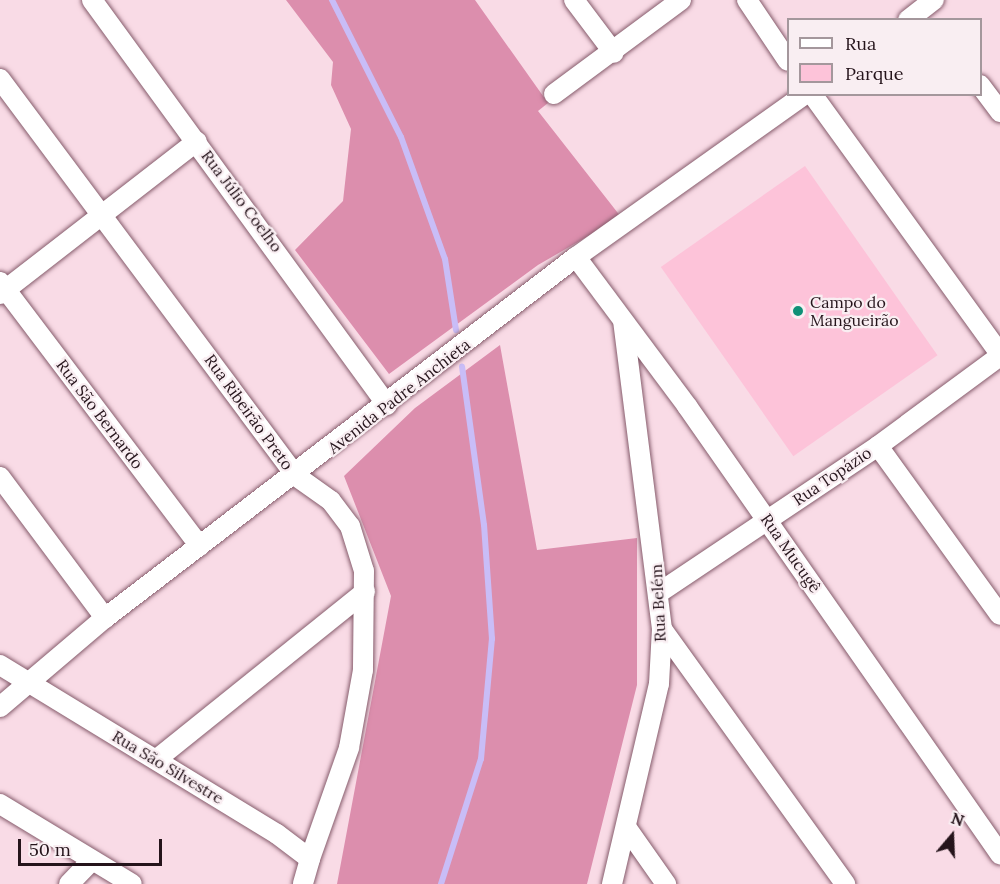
<!DOCTYPE html>
<html>
<head>
<meta charset="utf-8">
<style>
	body { margin:0 }
	#map { position:relative; width:1000px; height:884px; overflow:hidden; background:#f9dbe6; font-family:Lora,serif }
	div>[style] { position:absolute }
	.green>* { inset:0; background:#fdc3d9; transform-origin:0 0 }
	.forest>* { inset:0; background:#dc8ead }
	.stream>* { height:6px; margin:-3px; padding:0 3px; transform-origin:3px; border-radius:3px; background:#c9bdf7 }
	.roads { filter:drop-shadow(0 0 2px #865c6c) drop-shadow(0 0 2px #865c6c) }
	.minor>* { height:20px; margin:-10px; padding:0 10px; transform-origin:10px; border-radius:10px; background:#fff }
	.dots>* { width:16px; height:16px; translate:-50% -50%; box-sizing:border-box; border:3px solid #f9eef2; border-radius:50% }
	span { translate:-50% -50%; white-space:nowrap; text-align:center; line-height:1.15; -webkit-text-stroke:4.5px #f9eef2; paint-order:stroke }
	.street-label { font-size:16px; color:#25141b }
	.poi-label { font-size:16px; color:#25141b }
	.left { translate:0 -50%; text-align:left }
	.legend { position:absolute; left:787px; top:18px; width:195px; height:78px; box-sizing:border-box; background:#f9eef2; border:2px solid #a4979c; margin:0; padding:8px 10px; list-style:none; font-size:18px; color:#25141b }
	.legend li { display:flex; align-items:center; gap:12px; height:30px }
	.legend b { width:30px; border:2px solid #a4979c }
	.north { position:absolute; left:922px; top:806px; width:60px; height:60px; -webkit-text-stroke:4px #f9eef2; paint-order:stroke; rotate:19deg; font-size:16px; font-weight:700; line-height:24px; text-align:center; color:#25141b }
	.north::after { content:''; display:block; margin:auto; width:21px; height:27px; background:#25141b; clip-path:polygon(50% 0,100% 100%,50% 72%,0 100%) }
	.scale { position:absolute; left:18px; top:839px; width:144px; height:27px; box-sizing:border-box; border:3px solid #25141b; border-top:0; padding-left:8px; font-size:18px; line-height:21px; white-space:nowrap; color:#25141b; -webkit-text-stroke:4px #f9eef2; paint-order:stroke }
</style>
</head>
<body>
<div id="map">
	<div class="green">
		<div style="left:805px;top:166px;width:231px;height:176px;rotate:55deg"></div>
	</div>
	<div class="forest">
		<div style="clip-path:polygon(286px 0,475px 0,548px 103px,538px 111px,621px 217px,538px 265px,389px 374px,295px 250px,343px 201px,351px 129px,331px 85px,333px 62px)"></div>
		<div style="clip-path:polygon(500px 345px,537px 550px,637px 538px,637px 685px,587px 884px,337px 884px,391px 596px,344px 476px,415px 408px)"></div>
	</div>
	<div class="stream">
		<div style="left:332px;top:0;width:153px;rotate:63.3deg"></div>
		<div style="left:401px;top:137px;width:130px;rotate:70.2deg"></div>
		<div style="left:445px;top:259px;width:72px;rotate:81.2deg"></div>
		<div style="left:441px;top:884px;width:131px;rotate:-72.3deg"></div>
		<div style="left:481px;top:759px;width:121px;rotate:-84.8deg"></div>
		<div style="left:492px;top:639px;width:114px;rotate:-94deg"></div>
		<div style="left:484px;top:525px;width:160px;rotate:-97.9deg"></div>
	</div>
	<div class="roads">
		<div class="minor">
			<div style="left:92px;top:0;width:501px;rotate:53.93deg"></div>
			<div style="left:574px;top:0;width:66px;rotate:53deg"></div>
			<div style="left:747px;top:0;width:73px;rotate:56.1deg"></div>
			<div style="left:908px;top:20px;width:33px;rotate:-38deg"></div>
			<div style="left:0;top:79px;width:495px;rotate:53.3deg"></div>
			<div style="left:296px;top:476px;width:43px;rotate:35.5deg"></div>
			<div style="left:331px;top:501px;width:31px;rotate:53deg"></div>
			<div style="left:350px;top:526px;width:47px;rotate:72.7deg"></div>
			<div style="left:364px;top:571px;width:99px;rotate:90.6deg"></div>
			<div style="left:363px;top:670px;width:79px;rotate:100.2deg"></div>
			<div style="left:349px;top:748px;width:118px;rotate:109.4deg"></div>
			<div style="left:980px;top:85px;width:34px;rotate:53deg"></div>
			<div style="left:554px;top:94px;width:158px;rotate:-36.5deg"></div>
			<div style="left:812px;top:94px;width:321px;rotate:54.1deg"></div>
			<div style="left:576px;top:257px;width:186px;rotate:53.3deg"></div>
			<div style="left:687px;top:406px;width:547px;rotate:55.06deg"></div>
			<div style="left:0;top:282px;width:331px;rotate:52.9deg"></div>
			<div style="left:0;top:294px;width:249px;rotate:-37.8deg"></div>
			<div style="left:878px;top:446px;width:208px;rotate:54.2deg"></div>
			<div style="left:0;top:477px;width:176px;rotate:53.3deg"></div>
			<div style="left:660px;top:592px;width:262px;rotate:-33.8deg"></div>
			<div style="left:878px;top:446px;width:152px;rotate:-36.4deg"></div>
			<div style="left:662px;top:629px;width:314px;rotate:54.3deg"></div>
			<div style="left:0;top:665px;width:324px;rotate:31.4deg"></div>
			<div style="left:277px;top:834px;width:41px;rotate:37.1deg"></div>
			<div style="left:310px;top:859px;width:26px;rotate:106deg"></div>
			<div style="left:0;top:707px;width:138px;rotate:-40.3deg"></div>
			<div style="left:105px;top:618px;width:593px;rotate:-37.47deg"></div>
			<div style="left:576px;top:257px;width:281px;rotate:-35.4deg"></div>
			<div style="left:157px;top:759px;width:267px;rotate:-38.8deg"></div>
			<div style="left:0;top:804px;width:154px;rotate:31.2deg"></div>
			<div style="left:626px;top:827px;width:70px;rotate:54.9deg"></div>
			<div style="left:69px;top:884px;width:33px;rotate:-46deg"></div>
			<div style="left:612px;top:884px;width:205px;rotate:-76.8deg"></div>
			<div style="left:659px;top:684px;width:55px;rotate:-86.9deg"></div>
			<div style="left:662px;top:629px;width:309px;rotate:-97.2deg"></div>
		</div>
	</div>
	<div class="dots">
		<div style="left:798px;top:311px;background:#0f9077"></div>
	</div>
	<div class="street-label">
		<span style="left:242px;top:201px;rotate:53deg">Rua Júlio Coelho</span>
		<span style="left:399px;top:396px;rotate:-38deg">Avenida Padre Anchieta</span>
		<span style="left:249px;top:412px;rotate:54deg">Rua Ribeirão Preto</span>
		<span style="left:100px;top:414px;rotate:53deg">Rua São Bernardo</span>
		<span style="left:832px;top:476px;rotate:-34deg">Rua Topázio</span>
		<span style="left:791px;top:553px;rotate:55deg">Rua Mucugê</span>
		<span style="left:658px;top:603px;rotate:-93deg">Rua Belém</span>
		<span style="left:168px;top:767px;rotate:31deg">Rua São Silvestre</span>
	</div>
	<div class="poi-label">
		<span class="left" style="left:810px;top:311px">Campo do<br>Mangueirão</span>
	</div>
	<ul class="legend">
	<li><b style="height:8px;background:#fff"></b>Rua</li>
	<li><b style="height:16px;background:#fdc3d9"></b>Parque</li>
	</ul>
	<div class="north">N</div>
	<div class="scale">50 m</div>
</div>
</body>
</html>
